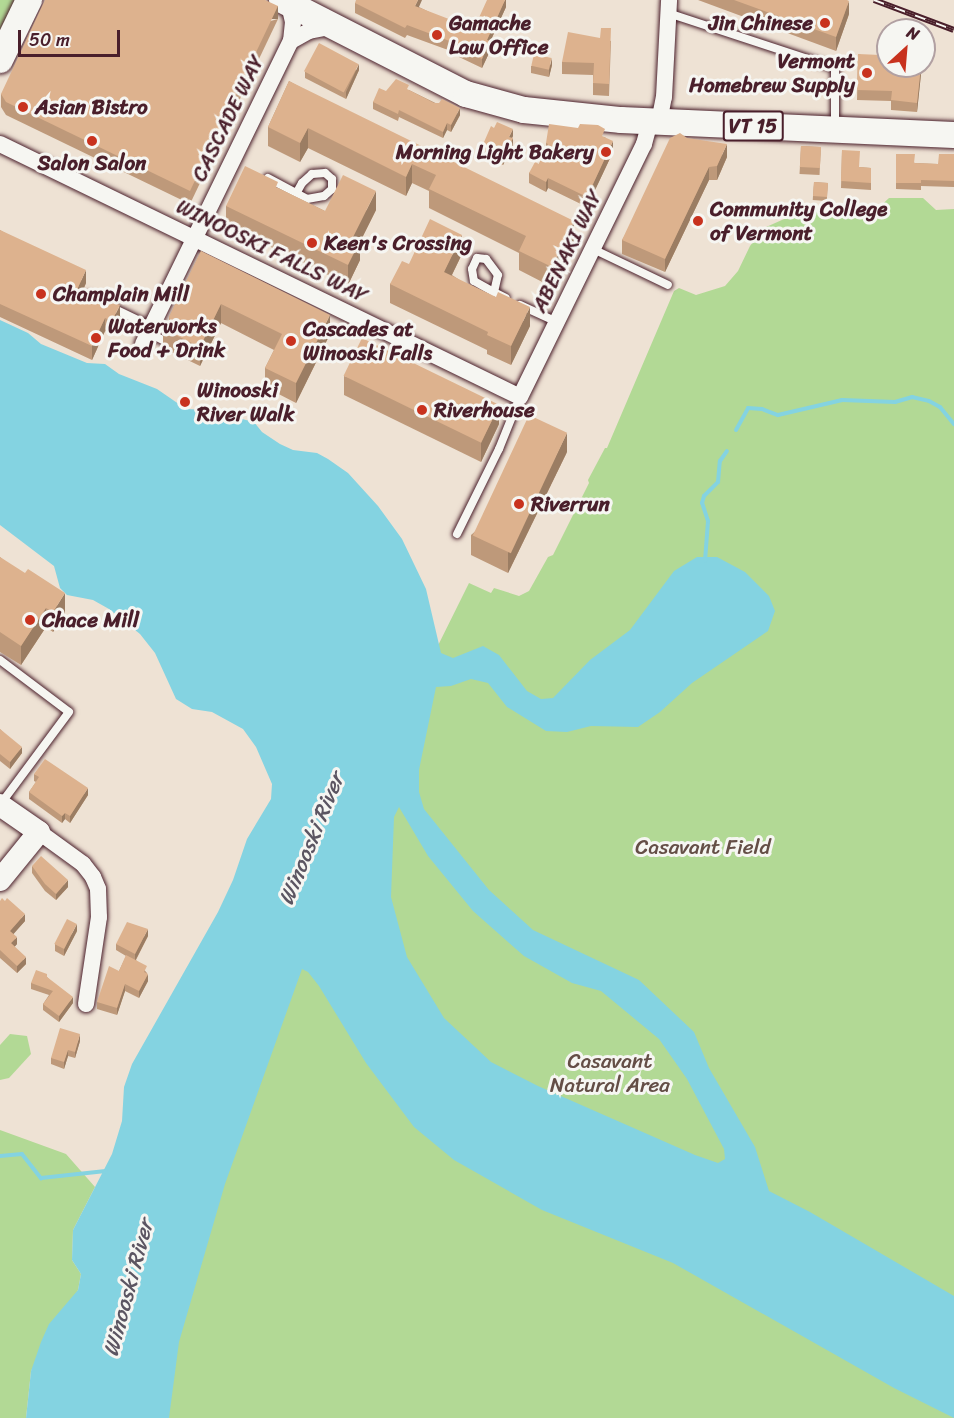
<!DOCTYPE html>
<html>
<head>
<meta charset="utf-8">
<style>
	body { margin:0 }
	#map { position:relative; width:954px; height:1418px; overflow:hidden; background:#eee2d4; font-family:Sriracha,sans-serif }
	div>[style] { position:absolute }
	.green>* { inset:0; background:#b2d995 }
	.water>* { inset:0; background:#84d3e1 }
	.stream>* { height:4px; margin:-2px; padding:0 2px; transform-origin:2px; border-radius:2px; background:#84d3e1 }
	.roads { filter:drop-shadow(0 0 2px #4a1f2b) drop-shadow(0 0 2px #4a1f2b) }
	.lane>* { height:8px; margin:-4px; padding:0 4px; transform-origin:4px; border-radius:4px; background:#f6f6f2 }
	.street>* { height:16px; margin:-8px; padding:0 8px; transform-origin:8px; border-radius:8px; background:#f6f6f2 }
	.secondary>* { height:22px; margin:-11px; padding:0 11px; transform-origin:11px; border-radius:11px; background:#f6f6f2 }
	.primary>* { height:26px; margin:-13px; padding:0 13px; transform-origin:13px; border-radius:13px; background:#f6f6f2 }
	.rail>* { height:6px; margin-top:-3px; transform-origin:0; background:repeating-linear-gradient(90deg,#f6f6f2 0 11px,#4a1f2b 0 22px); box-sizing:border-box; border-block:2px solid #4a1f2b }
	.wall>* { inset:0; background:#be997a; transform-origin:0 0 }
	.shaded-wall>* { inset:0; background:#9b7d63; transform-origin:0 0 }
	.building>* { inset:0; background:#ddb28e; transform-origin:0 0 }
	.dots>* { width:16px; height:16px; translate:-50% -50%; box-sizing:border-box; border:3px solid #f6f6f2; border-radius:50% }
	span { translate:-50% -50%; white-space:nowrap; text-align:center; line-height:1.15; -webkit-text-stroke:6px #f6f6f2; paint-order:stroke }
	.shield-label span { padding:2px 4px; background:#f6f6f2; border:2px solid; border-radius:4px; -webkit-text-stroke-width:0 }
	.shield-label { font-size:20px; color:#4a1f2b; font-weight:700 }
	.poi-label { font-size:21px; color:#4a1f2b; font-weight:700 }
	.left { translate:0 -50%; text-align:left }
	.right { translate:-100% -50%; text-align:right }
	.street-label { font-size:21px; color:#4a1f2b }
	.park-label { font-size:21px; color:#644e46 }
	.water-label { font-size:22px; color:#5b5562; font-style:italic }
	.north { position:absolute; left:876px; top:18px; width:60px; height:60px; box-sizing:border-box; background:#f6f6f2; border:2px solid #b1a0a2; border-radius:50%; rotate:26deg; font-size:16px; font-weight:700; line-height:24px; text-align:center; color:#4a1f2b }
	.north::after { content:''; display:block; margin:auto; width:21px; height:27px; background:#c8321e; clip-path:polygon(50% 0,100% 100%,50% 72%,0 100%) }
	.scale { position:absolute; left:18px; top:30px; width:102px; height:27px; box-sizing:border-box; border:3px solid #4a1f2b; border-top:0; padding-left:8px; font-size:18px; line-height:21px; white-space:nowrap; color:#4a1f2b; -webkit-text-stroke:4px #f6f6f2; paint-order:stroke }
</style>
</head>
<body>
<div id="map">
	<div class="green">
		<div style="clip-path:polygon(0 0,18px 0,0 37px)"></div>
		<div style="clip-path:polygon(889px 198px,923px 198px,936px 210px,954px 209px,954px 1418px,137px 1418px,278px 968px,469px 583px,491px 593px,494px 588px,519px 596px,529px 591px,548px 557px,553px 555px,589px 483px,588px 480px,605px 448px,607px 448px,674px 291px,679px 288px,696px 295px,725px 286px,738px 271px,750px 246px,764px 228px,793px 215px,805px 210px,823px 209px,834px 214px,873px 213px)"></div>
		<div style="clip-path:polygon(10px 1034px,27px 1036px,31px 1054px,9px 1078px,0 1080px,0 1045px)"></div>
		<div style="clip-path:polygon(0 1130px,66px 1154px,95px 1187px,73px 1230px,72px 1260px,81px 1274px,78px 1290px,31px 1371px,26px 1418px,0 1418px)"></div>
	</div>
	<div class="water">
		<div style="clip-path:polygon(evenodd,0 320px,28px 333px,41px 344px,87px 363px,105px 364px,119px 374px,157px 389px,186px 409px,207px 410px,212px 417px,232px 423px,242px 419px,254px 422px,262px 432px,280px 444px,293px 450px,317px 453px,328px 459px,348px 473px,378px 506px,402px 539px,426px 589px,441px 653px,453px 658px,483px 646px,499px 655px,527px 691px,541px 699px,553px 698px,590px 660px,630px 630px,674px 571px,697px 557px,717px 557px,745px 572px,769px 596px,775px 611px,768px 631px,692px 683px,660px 712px,638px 727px,591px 726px,567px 732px,546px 731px,507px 707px,488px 683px,471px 679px,451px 686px,436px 687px,419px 770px,419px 792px,424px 809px,489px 890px,533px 930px,639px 980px,694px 1032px,709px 1068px,755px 1147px,769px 1191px,810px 1212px,954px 1296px,954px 1418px,894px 1388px,673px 1263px,542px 1210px,454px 1160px,414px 1127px,366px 1063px,319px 986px,308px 972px,302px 969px,225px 1184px,179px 1342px,169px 1418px,26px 1418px,31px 1371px,41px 1342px,49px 1324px,78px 1290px,81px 1274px,72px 1260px,73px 1230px,112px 1154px,122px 1121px,124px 1087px,132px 1064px,218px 912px,233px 880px,247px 839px,271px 799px,272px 784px,256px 747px,243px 729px,212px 712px,192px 709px,176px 699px,155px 653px,140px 634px,109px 609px,93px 600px,67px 595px,60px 588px,54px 566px,0 525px,0 320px,399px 807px,428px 856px,473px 911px,524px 956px,572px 983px,601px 991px,659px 1039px,687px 1079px,724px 1149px,725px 1159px,718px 1163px,695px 1155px,538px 1086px,491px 1062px,444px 1018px,407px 957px,391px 897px,394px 817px,399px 807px)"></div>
	</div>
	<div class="stream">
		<div style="left:736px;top:430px;width:25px;rotate:-61deg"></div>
		<div style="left:748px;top:408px;width:14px;rotate:4deg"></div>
		<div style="left:762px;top:409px;width:17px;rotate:21deg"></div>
		<div style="left:778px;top:415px;width:66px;rotate:-13.2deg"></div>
		<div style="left:842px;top:400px;width:53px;rotate:2.2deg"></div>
		<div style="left:895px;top:402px;width:18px;rotate:-16deg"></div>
		<div style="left:912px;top:397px;width:17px;rotate:13deg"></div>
		<div style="left:929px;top:401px;width:13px;rotate:29deg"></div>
		<div style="left:940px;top:407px;width:22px;rotate:51deg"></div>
		<div style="left:705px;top:561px;width:40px;rotate:-85.7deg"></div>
		<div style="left:708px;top:521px;width:19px;rotate:-108deg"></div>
		<div style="left:702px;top:503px;width:7px;rotate:-74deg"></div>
		<div style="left:704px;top:496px;width:20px;rotate:-45deg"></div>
		<div style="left:718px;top:482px;width:21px;rotate:-85deg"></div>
		<div style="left:720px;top:461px;width:12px;rotate:-55deg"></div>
		<div style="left:0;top:1156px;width:22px;rotate:-5deg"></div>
		<div style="left:22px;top:1154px;width:31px;rotate:52deg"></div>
		<div style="left:41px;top:1178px;width:65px;rotate:-6.1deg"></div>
	</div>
	<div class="roads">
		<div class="lane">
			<div style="left:668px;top:13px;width:176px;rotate:18.2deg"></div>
			<div style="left:835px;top:68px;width:58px;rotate:90deg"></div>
			<div style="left:268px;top:178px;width:44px;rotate:28.3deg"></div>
			<div style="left:307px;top:199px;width:17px;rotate:-10deg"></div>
			<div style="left:324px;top:196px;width:11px;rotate:-41deg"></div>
			<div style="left:332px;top:189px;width:10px;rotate:-90deg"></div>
			<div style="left:332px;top:179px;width:9px;rotate:-139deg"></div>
			<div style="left:325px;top:173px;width:13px;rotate:176deg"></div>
			<div style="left:312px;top:174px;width:13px;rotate:138deg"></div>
			<div style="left:302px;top:183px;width:10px;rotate:119deg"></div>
			<div style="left:593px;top:249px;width:83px;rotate:25.6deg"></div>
			<div style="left:494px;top:292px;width:17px;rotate:-77deg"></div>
			<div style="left:498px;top:275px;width:20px;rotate:-127deg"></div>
			<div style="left:486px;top:259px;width:9px;rotate:-174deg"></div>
			<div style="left:477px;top:258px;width:12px;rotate:114deg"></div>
			<div style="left:472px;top:269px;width:12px;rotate:81deg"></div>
			<div style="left:474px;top:281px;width:23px;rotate:29deg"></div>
			<div style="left:494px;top:292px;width:13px;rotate:27deg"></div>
			<div style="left:88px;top:296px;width:71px;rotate:25.8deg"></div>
			<div style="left:520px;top:305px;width:41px;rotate:24.7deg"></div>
			<div style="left:149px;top:333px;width:18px;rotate:27deg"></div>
			<div style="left:457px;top:534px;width:95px;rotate:-63.7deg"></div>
			<div style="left:499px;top:449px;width:56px;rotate:-68deg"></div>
			<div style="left:0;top:660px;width:86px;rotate:37deg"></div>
			<div style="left:69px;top:712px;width:116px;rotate:126.6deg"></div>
		</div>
		<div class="street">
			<div style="left:291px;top:41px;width:21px;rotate:-29deg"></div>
			<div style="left:309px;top:31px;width:25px;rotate:-11deg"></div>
			<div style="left:659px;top:122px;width:25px;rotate:-79deg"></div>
			<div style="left:664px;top:97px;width:97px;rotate:-87deg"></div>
			<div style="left:0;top:144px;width:578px;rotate:25.94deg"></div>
			<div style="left:520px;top:397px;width:282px;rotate:-63.9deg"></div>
			<div style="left:644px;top:144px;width:23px;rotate:-75deg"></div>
			<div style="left:143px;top:344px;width:337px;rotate:-64deg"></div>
			<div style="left:291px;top:41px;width:19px;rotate:-84deg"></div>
			<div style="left:293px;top:22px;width:18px;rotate:-103deg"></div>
			<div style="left:39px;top:832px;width:54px;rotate:36deg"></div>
			<div style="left:83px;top:864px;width:16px;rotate:52deg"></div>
			<div style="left:93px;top:877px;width:13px;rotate:67deg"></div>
			<div style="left:98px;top:889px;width:28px;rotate:88deg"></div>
			<div style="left:99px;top:917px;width:88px;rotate:98.5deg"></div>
		</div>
		<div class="secondary">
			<div style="left:0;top:805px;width:47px;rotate:34.7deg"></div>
			<div style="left:39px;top:832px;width:62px;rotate:129.1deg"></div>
		</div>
		<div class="primary">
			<div style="left:282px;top:0;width:207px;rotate:27.1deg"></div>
			<div style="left:466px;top:94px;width:60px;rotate:15.4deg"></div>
			<div style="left:524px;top:110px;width:98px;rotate:5.9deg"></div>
			<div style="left:621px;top:120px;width:333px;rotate:2.6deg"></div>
			<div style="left:0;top:60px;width:67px;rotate:-64.2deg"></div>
		</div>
	</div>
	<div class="rail">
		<div style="left:874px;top:0;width:85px;rotate:20.6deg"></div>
	</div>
	<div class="wall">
		<div style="clip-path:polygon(506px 0,506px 7px,490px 42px,490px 51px,482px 68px,459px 57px,459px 54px,407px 35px,405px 38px,355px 13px,355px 3px,419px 7px,472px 33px)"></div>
		<div style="clip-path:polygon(698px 0,847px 0,849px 14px,836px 51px)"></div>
		<div style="clip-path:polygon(278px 19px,190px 204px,6px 115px,1px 107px,1px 94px)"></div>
		<div style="clip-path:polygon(600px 38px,611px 41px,609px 96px,593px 95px,593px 75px,562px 74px,562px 62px)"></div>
		<div style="clip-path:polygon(858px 54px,921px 74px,917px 112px,891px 110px,891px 101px,857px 100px)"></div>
		<div style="clip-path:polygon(552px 65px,549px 77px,531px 73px,531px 66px)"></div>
		<div style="clip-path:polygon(359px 70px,346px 99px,305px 78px,305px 72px)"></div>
		<div style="clip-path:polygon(289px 81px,574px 241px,552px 287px,519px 270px,519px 253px,429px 208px,429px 191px,412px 183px,406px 196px,308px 148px,300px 162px,268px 146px,268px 127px)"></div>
		<div style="clip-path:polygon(409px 90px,460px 115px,451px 132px,447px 130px,443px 138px,399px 117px,398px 121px,373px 109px,373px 102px,386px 91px)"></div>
		<div style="clip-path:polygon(513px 136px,512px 138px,513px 145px,503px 165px,481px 156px,481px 149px)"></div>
		<div style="clip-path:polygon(605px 137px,613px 152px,587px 207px,548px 188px,546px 192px,529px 183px,529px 173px,539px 164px,546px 149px,546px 143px)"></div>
		<div style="clip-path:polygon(687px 138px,727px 157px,717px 180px,709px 180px,665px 272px,622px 254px,622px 240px)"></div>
		<div style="left:801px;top:146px;width:20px;height:28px;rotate:3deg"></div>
		<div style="clip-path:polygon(842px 150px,859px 167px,871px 168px,871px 190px,841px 188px)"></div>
		<div style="clip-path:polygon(896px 154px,915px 163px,938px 164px,954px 154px,954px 187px,921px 186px,921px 190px,896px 189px)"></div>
		<div style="left:814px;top:182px;width:14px;height:18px;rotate:4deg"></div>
		<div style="clip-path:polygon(278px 188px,325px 211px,376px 210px,360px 242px,360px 260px,348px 285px,226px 225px,226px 206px)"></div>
		<div style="clip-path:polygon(0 230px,86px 283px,82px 294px,120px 318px,112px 335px,105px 331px,92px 360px,0 317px)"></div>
		<div style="clip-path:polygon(201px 251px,330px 334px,296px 403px,265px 387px,265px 368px,274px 350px,221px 323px,200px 366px,163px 348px,163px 329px,169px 325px,169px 317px)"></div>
		<div style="clip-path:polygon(462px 254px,452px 275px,530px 326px,511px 365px,487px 354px,487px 350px,390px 303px,390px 284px,409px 264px)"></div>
		<div style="clip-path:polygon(344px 376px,499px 424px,481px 462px,344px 395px)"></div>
		<div style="clip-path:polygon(567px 452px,508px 573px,471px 555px,471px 535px)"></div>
		<div style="clip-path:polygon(0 557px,65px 612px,53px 632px,46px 627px,21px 665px,0 652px)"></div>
		<div style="clip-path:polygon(0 729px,22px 753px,10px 769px,0 761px)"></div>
		<div style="clip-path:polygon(34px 774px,88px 795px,70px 823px,65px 819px,62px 823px,29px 799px,29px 792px,36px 782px,34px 781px)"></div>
		<div style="clip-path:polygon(32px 866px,68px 887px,56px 900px,45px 891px,32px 873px)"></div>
		<div style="clip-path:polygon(0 901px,25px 921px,13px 934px,17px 944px,14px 947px,26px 964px,17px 973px,0 958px)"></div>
		<div style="clip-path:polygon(77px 931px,64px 956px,55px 951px,55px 944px)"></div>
		<div style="clip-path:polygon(148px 936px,136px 960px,147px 973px,148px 981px,139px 998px,125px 991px,117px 1015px,97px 1009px,97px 1002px,119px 971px,126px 956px,116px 950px,116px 944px)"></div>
		<div style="clip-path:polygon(47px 977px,73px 1003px,59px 1022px,43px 1010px,43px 1004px,49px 995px,31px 989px,31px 983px)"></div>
		<div style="clip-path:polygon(80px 1041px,75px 1058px,68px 1056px,64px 1069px,51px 1064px,51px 1058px)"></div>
	</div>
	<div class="shaded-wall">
		<div style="clip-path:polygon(418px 0,422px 0,415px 16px,415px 6px)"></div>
		<div style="clip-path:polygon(505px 0,506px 0,506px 7px,490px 42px,490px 51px,482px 68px,482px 59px,487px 40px)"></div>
		<div style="clip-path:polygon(849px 1px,849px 14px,836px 51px,836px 37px)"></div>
		<div style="left:278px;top:6px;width:13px;height:205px;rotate:90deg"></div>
		<div style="clip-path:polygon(552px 58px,552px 65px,549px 77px,549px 70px)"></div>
		<div style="clip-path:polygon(359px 64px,359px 70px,346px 99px,346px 92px)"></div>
		<div style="clip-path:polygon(921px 66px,921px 74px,917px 112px,917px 103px)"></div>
		<div style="clip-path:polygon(460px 108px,460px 115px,451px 132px,451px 125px)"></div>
		<div style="clip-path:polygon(447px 123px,447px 130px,443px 138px,443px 132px)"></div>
		<div style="clip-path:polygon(308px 128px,308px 148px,300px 162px,300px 143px)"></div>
		<div style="clip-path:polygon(513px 129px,513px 136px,509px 144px,509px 137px)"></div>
		<div style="clip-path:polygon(513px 138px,513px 145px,503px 165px,503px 158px)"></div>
		<div style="clip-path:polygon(613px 141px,613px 152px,587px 207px,587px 197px)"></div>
		<div style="clip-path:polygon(727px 144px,727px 157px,717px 180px,717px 166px)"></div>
		<div style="clip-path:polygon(412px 164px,412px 183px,406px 196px,406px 177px)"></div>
		<div style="clip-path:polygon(709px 167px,709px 180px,665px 272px,665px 259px)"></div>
		<div style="clip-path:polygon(548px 178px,548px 188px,546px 192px,546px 182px)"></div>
		<div style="clip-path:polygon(376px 191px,376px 210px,360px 242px,360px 260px,348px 285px,348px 265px,353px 237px)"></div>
		<div style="clip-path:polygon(574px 221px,574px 241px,552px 287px,552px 267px)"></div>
		<div style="clip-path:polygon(462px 235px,462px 254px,444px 291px,444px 272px)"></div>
		<div style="clip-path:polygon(86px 270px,86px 283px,76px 305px,76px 292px)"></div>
		<div style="clip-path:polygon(221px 304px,221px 323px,200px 366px,200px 347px)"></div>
		<div style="clip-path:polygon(120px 305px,120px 318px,112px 335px,112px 321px)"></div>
		<div style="clip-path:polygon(530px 307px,530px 326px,511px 365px,511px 346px)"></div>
		<div style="clip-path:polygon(330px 315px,330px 334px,296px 403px,296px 383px)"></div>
		<div style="clip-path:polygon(105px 318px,105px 331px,92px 360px,92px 346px)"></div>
		<div style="clip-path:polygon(499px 405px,499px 424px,481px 462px,481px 443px)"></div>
		<div style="clip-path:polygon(567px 433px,567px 452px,508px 573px,508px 553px)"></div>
		<div style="clip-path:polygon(65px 593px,65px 612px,53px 632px,53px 612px)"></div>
		<div style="clip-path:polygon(46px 608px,46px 627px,21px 665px,21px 646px)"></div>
		<div style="clip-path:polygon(22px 747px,22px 753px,10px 769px,10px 762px)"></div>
		<div style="clip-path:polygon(88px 788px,88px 795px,70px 823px,70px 816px)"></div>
		<div style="clip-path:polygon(65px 813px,65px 819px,62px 823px,62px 816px)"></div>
		<div style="clip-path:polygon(68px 880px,68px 887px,56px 900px,56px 894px)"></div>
		<div style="clip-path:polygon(25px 914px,25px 921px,10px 938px,10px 931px)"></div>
		<div style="clip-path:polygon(77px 924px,77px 931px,64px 956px,64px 949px)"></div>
		<div style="clip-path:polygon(148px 929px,148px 936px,135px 961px,135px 954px)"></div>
		<div style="clip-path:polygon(17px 937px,17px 944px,11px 951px,11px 943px)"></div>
		<div style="clip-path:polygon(26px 957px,26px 964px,17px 973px,17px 966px)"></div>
		<div style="clip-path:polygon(148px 974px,148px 981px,139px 998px,139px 991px)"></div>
		<div style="clip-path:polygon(125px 984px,125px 991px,117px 1015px,117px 1008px)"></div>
		<div style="clip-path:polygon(73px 997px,73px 1003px,59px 1022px,59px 1016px)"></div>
		<div style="clip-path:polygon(80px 1034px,80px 1041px,75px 1058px,75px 1052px)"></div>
		<div style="clip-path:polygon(68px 1050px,68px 1056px,64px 1069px,64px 1062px)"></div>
	</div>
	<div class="building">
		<div style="clip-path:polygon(45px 0,265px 0,278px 6px,190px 191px,6px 102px,1px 94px)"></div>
		<div style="clip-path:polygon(356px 0,418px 0,415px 6px,454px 21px,452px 24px,472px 33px,487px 0,505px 0,487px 40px,490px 41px,482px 59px,459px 48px,460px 45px,407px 25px,405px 28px,355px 3px)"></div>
		<div style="clip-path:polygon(734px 0,847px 0,849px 1px,836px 37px)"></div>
		<div style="clip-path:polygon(601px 28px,611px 28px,609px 84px,593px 83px,594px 63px,562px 62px,568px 32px,600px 38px)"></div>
		<div style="left:319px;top:43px;width:45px;height:32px;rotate:28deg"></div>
		<div style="left:534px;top:54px;width:18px;height:12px;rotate:13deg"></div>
		<div style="clip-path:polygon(858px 54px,880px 55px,880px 61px,888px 61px,888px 66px,921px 66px,917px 103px,891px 100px,892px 91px,857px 90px)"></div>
		<div style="clip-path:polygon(396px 79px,409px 85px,407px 89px,434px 103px,439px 103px,442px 99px,460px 108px,451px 125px,447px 123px,443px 132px,399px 110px,398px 114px,373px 102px,379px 88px,386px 91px)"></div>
		<div style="clip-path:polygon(289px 81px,574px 221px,552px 267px,519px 251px,526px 236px,429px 189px,436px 175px,412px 164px,406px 177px,308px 128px,300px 143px,268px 127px)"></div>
		<div style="clip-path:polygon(497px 122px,513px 129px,509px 137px,513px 138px,503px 158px,481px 149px,491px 126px,494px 128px)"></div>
		<div style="clip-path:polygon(549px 124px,578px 128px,580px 124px,598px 125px,605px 129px,602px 136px,613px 141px,587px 197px,548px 178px,546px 182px,529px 173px,535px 162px,539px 164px,548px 144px,546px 143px)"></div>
		<div style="clip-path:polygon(680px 133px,687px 138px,727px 144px,717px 166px,709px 167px,665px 259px,622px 240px,670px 138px)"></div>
		<div style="left:801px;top:146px;width:20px;height:21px;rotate:3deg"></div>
		<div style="clip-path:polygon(842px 150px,860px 151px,859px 167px,871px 168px,871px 183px,841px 181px)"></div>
		<div style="clip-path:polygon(896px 154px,915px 154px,914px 163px,938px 164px,939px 154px,954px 154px,954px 181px,921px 180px,921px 183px,896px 183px)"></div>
		<div style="clip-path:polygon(245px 166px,278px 182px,276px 187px,325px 211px,343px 175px,376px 191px,353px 237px,360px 241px,348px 265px,226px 206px)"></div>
		<div style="left:814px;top:182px;width:14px;height:14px;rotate:4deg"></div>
		<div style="clip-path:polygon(430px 219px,462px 235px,444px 272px,496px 297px,498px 292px,530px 307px,511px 346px,487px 335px,488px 332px,390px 284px,402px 261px,409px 264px)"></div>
		<div style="clip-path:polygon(0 230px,86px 270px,76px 292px,96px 300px,98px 295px,120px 305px,112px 321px,105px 318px,92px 346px,0 304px)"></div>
		<div style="clip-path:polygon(201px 251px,330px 315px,296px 383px,265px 368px,282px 334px,221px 304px,200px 347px,163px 329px,171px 324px,169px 317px)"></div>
		<div style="left:362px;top:338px;width:153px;height:42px;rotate:26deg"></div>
		<div style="left:529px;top:415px;width:42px;height:133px;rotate:25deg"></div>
		<div style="clip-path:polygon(0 557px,25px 573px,28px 569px,65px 593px,53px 612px,46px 608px,21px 646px,0 632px)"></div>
		<div style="clip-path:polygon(0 729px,22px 747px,10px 762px,0 754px)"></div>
		<div style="clip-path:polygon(45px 759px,88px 788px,70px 816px,65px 813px,62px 816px,29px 792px,39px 777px,34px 774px)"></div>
		<div style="clip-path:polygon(41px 856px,68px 880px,56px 894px,45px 884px,32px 866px)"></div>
		<div style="clip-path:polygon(2px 898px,5px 901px,7px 898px,25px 914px,10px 931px,17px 937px,11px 943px,26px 957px,17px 966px,0 950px,0 901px)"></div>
		<div style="left:67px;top:919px;width:11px;height:28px;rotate:27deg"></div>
		<div style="clip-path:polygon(127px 922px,148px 929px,135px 954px,116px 944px)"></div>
		<div style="clip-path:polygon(126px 955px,147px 966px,144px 972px,148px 974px,139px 991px,125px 984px,117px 1008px,97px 1002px,109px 966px,119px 971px)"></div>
		<div style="clip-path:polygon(36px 970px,47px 974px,47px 977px,73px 997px,59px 1016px,43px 1004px,53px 991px,31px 983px)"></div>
		<div style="clip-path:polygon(60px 1028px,80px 1034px,75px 1052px,68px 1050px,64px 1062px,51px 1058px)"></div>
	</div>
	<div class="dots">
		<div style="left:825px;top:23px;background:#c8321e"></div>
		<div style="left:437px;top:35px;background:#c8321e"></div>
		<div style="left:867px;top:73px;background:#c8321e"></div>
		<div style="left:23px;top:107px;background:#c8321e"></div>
		<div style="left:92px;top:141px;background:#c8321e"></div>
		<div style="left:606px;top:152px;background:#c8321e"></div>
		<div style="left:698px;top:221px;background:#c8321e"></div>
		<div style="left:312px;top:243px;background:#c8321e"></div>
		<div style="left:41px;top:294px;background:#c8321e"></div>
		<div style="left:96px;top:338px;background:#c8321e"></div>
		<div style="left:291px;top:341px;background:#c8321e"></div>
		<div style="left:185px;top:402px;background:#c8321e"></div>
		<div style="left:422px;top:410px;background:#c8321e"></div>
		<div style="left:519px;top:504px;background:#c8321e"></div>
		<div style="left:30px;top:620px;background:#c8321e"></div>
	</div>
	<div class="shield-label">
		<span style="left:753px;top:126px">VT 15</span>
	</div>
	<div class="poi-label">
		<span class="left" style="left:449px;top:35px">Gamache<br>Law Office</span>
		<span class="right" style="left:813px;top:23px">Jin Chinese</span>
		<span class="right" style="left:855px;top:73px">Vermont<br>Homebrew Supply</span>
		<span class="left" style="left:35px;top:107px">Asian Bistro</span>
		<span class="right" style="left:594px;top:152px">Morning Light Bakery</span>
		<span style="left:92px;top:163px">Salon Salon</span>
		<span class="left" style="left:710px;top:221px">Community College<br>of Vermont</span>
		<span class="left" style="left:324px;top:243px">Keen's Crossing</span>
		<span class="left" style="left:53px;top:294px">Champlain Mill</span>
		<span class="left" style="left:108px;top:338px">Waterworks<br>Food + Drink</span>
		<span class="left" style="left:303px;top:341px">Cascades at<br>Winooski Falls</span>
		<span class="left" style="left:197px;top:402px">Winooski<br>River Walk</span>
		<span class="left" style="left:434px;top:410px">Riverhouse</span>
		<span class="left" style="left:531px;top:504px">Riverrun</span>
		<span class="left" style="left:42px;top:620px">Chace Mill</span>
	</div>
	<div class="street-label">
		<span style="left:228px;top:118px;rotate:-64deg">CASCADE WAY</span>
		<span style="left:272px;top:251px;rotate:26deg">WINOOSKI FALLS WAY</span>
		<span style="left:567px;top:251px;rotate:-64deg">ABENAKI WAY</span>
	</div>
	<div class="park-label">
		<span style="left:703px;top:847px">Casavant Field</span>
		<span style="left:610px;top:1073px">Casavant<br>Natural Area</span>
	</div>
	<div class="water-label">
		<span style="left:311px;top:839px;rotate:-68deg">Winooski River</span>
		<span style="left:128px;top:1288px;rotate:-75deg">Winooski River</span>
	</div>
	<div class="north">N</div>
	<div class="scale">50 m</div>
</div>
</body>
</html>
